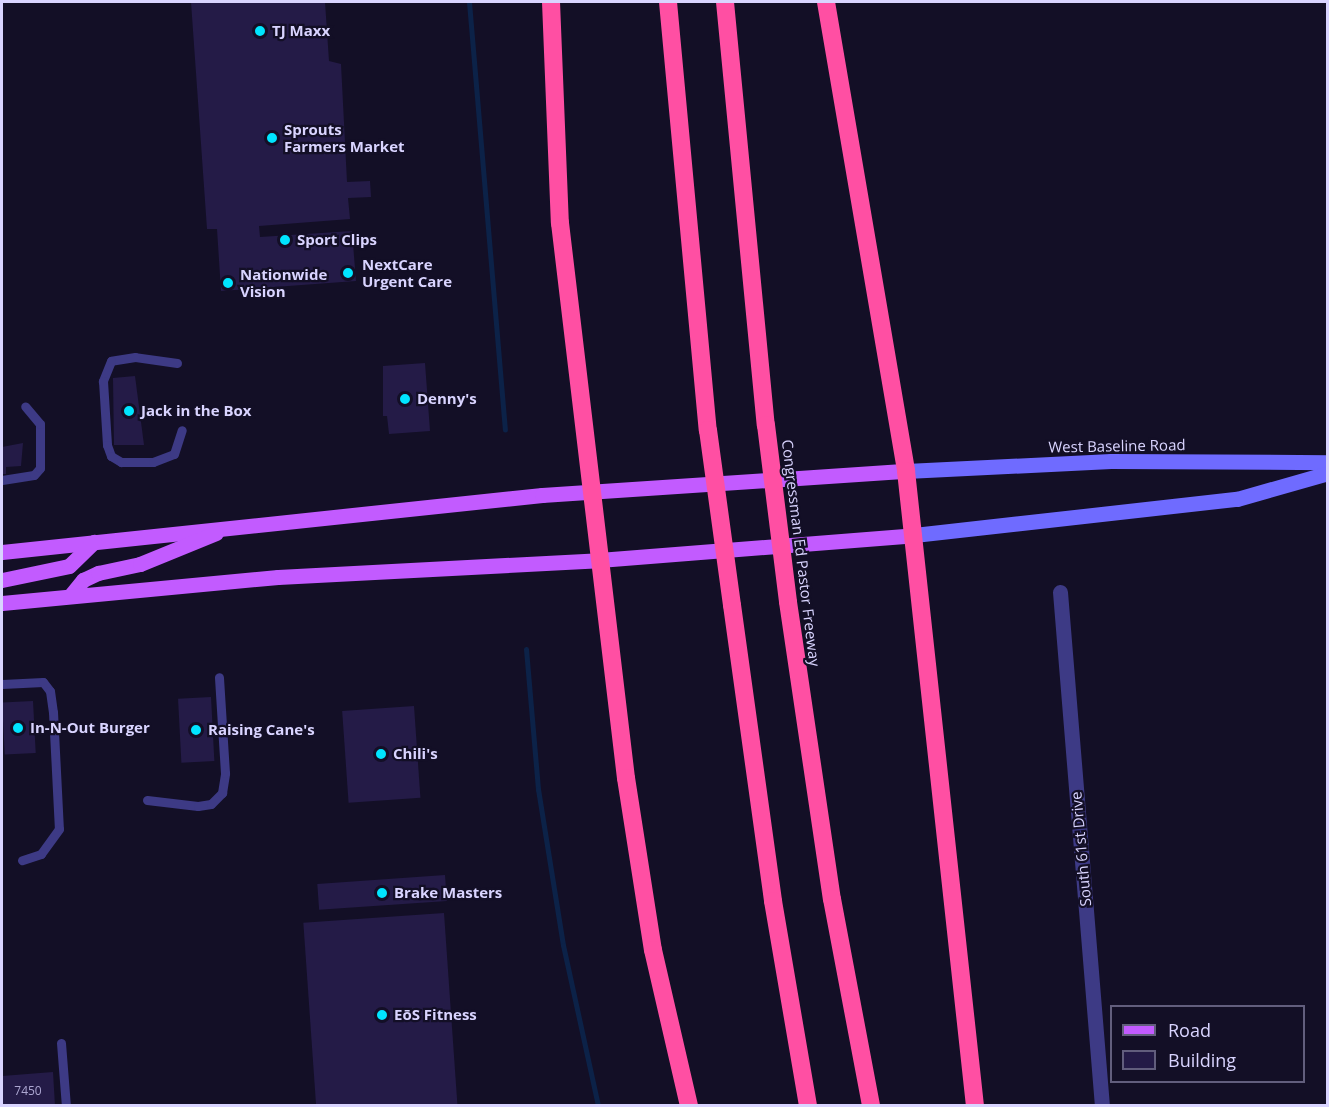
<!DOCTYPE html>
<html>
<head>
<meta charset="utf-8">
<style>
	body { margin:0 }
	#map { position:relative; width:1329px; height:1107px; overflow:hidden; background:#130f26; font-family:"Open Sans",sans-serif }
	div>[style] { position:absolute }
	.stream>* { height:5px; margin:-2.5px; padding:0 2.5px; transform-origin:2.5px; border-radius:2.5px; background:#0c2248 }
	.building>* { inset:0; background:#241b47; transform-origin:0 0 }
	.service>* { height:9px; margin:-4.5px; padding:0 4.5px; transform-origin:4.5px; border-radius:4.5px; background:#3d3a85 }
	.minor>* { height:15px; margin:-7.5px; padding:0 7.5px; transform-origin:7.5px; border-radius:7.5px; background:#3d3a85 }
	.secondary>* { height:15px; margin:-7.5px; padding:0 7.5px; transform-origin:7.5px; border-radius:7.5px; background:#6f6bff }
	.primary>* { height:15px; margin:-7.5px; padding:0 7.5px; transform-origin:7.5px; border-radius:7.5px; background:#c25bff }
	.motorway>* { height:18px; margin:-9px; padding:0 9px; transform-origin:9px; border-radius:9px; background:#ff4fa3 }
	.motorway-bridge>* { height:18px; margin:-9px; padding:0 9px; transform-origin:9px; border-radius:9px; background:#ff4fa3 }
	.dots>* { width:16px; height:16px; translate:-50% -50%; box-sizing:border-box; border:3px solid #130f26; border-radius:50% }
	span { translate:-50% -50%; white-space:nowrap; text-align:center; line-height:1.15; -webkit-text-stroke:4.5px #130f26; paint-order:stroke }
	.number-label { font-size:12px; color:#aca6d1 }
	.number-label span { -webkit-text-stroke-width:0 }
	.poi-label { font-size:15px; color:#d9d4ff; font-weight:700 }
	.left { translate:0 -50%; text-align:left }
	.street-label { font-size:15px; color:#d9d4ff }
	.frame { position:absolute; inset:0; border:3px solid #d9d4ff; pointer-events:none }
	.legend { position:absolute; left:1110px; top:1005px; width:195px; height:78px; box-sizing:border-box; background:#130f26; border:2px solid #625e7d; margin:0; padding:8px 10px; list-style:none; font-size:18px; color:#d9d4ff }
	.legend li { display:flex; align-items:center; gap:12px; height:30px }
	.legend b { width:30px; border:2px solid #625e7d }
</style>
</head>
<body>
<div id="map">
	<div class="stream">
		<div style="left:469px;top:2px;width:429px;rotate:85.2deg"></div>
		<div style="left:526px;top:649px;width:141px;rotate:85.1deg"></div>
		<div style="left:538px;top:789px;width:158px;rotate:80.9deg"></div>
		<div style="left:563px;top:945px;width:165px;rotate:77.7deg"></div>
	</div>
	<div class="building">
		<div style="clip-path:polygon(191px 2px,325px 2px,329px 61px,341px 64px,347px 182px,370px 181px,371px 197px,348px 198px,350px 219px,259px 226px,260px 237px,352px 231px,356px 281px,221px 291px,217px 229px,207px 229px)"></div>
		<div style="clip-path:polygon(425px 363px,430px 431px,389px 434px,387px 416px,383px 416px,383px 366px)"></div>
		<div style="clip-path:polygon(135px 376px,144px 445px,114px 445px,113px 378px)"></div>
		<div style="clip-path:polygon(23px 443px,21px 466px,6px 467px,6px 474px,2px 474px,2px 447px)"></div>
		<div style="left:211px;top:697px;width:64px;height:33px;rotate:87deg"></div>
		<div style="left:33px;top:701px;width:52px;height:31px;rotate:87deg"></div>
		<div style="left:414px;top:706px;width:92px;height:72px;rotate:86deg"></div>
		<div style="left:445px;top:875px;width:26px;height:128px;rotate:86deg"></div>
		<div style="left:444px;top:913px;width:194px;height:141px;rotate:86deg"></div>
		<div style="clip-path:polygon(53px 1072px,55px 1106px,2px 1106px,2px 1076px)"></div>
	</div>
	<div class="service">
		<div style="left:177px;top:363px;width:42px;rotate:-171.9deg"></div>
		<div style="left:135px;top:357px;width:24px;rotate:171deg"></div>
		<div style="left:111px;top:361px;width:22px;rotate:112deg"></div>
		<div style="left:103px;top:381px;width:64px;rotate:86.4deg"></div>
		<div style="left:107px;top:445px;width:12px;rotate:70deg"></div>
		<div style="left:111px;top:456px;width:12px;rotate:31deg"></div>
		<div style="left:121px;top:462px;width:32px"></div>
		<div style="left:153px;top:462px;width:22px;rotate:-21deg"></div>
		<div style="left:174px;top:454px;width:25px;rotate:-72deg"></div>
		<div style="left:2px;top:480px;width:32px;rotate:-9deg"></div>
		<div style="left:34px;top:475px;width:9px;rotate:-49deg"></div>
		<div style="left:40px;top:468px;width:44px;rotate:-90deg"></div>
		<div style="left:40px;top:424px;width:23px;rotate:-130deg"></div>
		<div style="left:2px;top:684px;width:41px;rotate:-2.8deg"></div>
		<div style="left:43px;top:682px;width:11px;rotate:52deg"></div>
		<div style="left:50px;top:691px;width:21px;rotate:82deg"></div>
		<div style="left:53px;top:712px;width:117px;rotate:87.1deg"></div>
		<div style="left:59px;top:829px;width:31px;rotate:126deg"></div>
		<div style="left:41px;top:854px;width:20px;rotate:162deg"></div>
		<div style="left:147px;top:800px;width:51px;rotate:6.7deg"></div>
		<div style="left:198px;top:806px;width:13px;rotate:-9deg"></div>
		<div style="left:211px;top:804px;width:16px;rotate:-45deg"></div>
		<div style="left:222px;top:793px;width:20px;rotate:-81deg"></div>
		<div style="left:225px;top:773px;width:96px;rotate:-93.6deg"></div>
		<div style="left:61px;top:1043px;width:63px;rotate:85.5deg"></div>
	</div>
	<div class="minor">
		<div style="left:1060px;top:592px;width:516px;rotate:85.33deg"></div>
	</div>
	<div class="secondary">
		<div style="left:906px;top:471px;width:205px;rotate:-2.8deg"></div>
		<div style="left:1111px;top:461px;width:217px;rotate:0.3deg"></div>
		<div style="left:914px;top:535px;width:325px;rotate:-6.4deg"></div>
		<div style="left:1237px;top:499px;width:95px;rotate:-15.9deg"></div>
	</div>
	<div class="primary">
		<div style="left:2px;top:552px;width:543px;rotate:-6.03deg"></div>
		<div style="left:542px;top:495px;width:365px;rotate:-3.8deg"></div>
		<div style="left:2px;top:580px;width:68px;rotate:-11.8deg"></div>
		<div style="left:69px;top:566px;width:35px;rotate:-44deg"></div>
		<div style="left:70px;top:596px;width:21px;rotate:-51deg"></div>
		<div style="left:83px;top:580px;width:17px;rotate:-25deg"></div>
		<div style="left:98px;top:573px;width:43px;rotate:-12.1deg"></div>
		<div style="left:140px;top:564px;width:82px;rotate:-22.2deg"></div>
		<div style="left:2px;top:603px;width:277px;rotate:-5.4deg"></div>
		<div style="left:278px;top:577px;width:321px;rotate:-3deg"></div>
		<div style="left:599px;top:560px;width:316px;rotate:-4.5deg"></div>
	</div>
	<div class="motorway">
		<div style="left:551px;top:2px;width:221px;rotate:87.7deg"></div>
		<div style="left:560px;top:223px;width:559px;rotate:83.22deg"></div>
		<div style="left:626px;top:778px;width:174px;rotate:81.1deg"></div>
		<div style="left:653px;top:950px;width:160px;rotate:77deg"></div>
		<div style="left:668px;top:2px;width:430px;rotate:84.7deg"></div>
		<div style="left:725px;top:2px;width:425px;rotate:84.5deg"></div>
		<div style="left:826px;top:2px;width:476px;rotate:80.3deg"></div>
		<div style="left:906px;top:471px;width:639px;rotate:83.8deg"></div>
		<div style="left:788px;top:602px;width:300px;rotate:81.6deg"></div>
		<div style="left:832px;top:899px;width:211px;rotate:79.3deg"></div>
		<div style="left:732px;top:605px;width:299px;rotate:82.1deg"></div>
		<div style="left:773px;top:901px;width:208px;rotate:80.3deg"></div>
	</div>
	<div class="motorway-bridge">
		<div style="left:766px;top:425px;width:178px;rotate:82.9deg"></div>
		<div style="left:708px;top:430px;width:177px;rotate:82.2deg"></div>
	</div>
	<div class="dots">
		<div style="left:260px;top:31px;background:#00e5ff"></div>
		<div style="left:272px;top:138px;background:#00e5ff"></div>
		<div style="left:285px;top:240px;background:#00e5ff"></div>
		<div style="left:348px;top:273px;background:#00e5ff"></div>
		<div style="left:228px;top:283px;background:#00e5ff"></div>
		<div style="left:405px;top:399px;background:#00e5ff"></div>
		<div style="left:129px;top:411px;background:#00e5ff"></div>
		<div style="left:18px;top:728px;background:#00e5ff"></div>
		<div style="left:196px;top:730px;background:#00e5ff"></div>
		<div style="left:381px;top:754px;background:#00e5ff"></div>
		<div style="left:382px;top:893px;background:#00e5ff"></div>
		<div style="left:382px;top:1015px;background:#00e5ff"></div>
	</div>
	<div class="number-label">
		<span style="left:28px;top:1091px">7450</span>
	</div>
	<div class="poi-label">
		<span class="left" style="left:272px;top:31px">TJ Maxx</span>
		<span class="left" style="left:284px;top:138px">Sprouts<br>Farmers Market</span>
		<span class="left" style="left:297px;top:240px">Sport Clips</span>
		<span class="left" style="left:362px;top:273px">NextCare<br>Urgent Care</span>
		<span class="left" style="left:240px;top:283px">Nationwide<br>Vision</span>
		<span class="left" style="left:417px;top:399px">Denny's</span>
		<span class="left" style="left:141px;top:411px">Jack in the Box</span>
		<span class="left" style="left:30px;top:728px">In-N-Out Burger</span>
		<span class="left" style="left:208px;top:730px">Raising Cane's</span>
		<span class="left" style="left:393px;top:754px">Chili's</span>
		<span class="left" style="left:394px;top:893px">Brake Masters</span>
		<span class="left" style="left:394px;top:1015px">EōS Fitness</span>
	</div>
	<div class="street-label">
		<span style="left:1117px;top:446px;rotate:-1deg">West Baseline Road</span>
		<span style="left:801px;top:553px;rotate:83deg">Congressman Ed Pastor Freeway</span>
		<span style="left:1081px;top:849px;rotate:-95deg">South 61st Drive</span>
	</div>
	<div class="frame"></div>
	<ul class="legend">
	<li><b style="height:8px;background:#c25bff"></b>Road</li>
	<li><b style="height:16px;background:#241b47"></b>Building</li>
	</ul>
</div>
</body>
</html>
